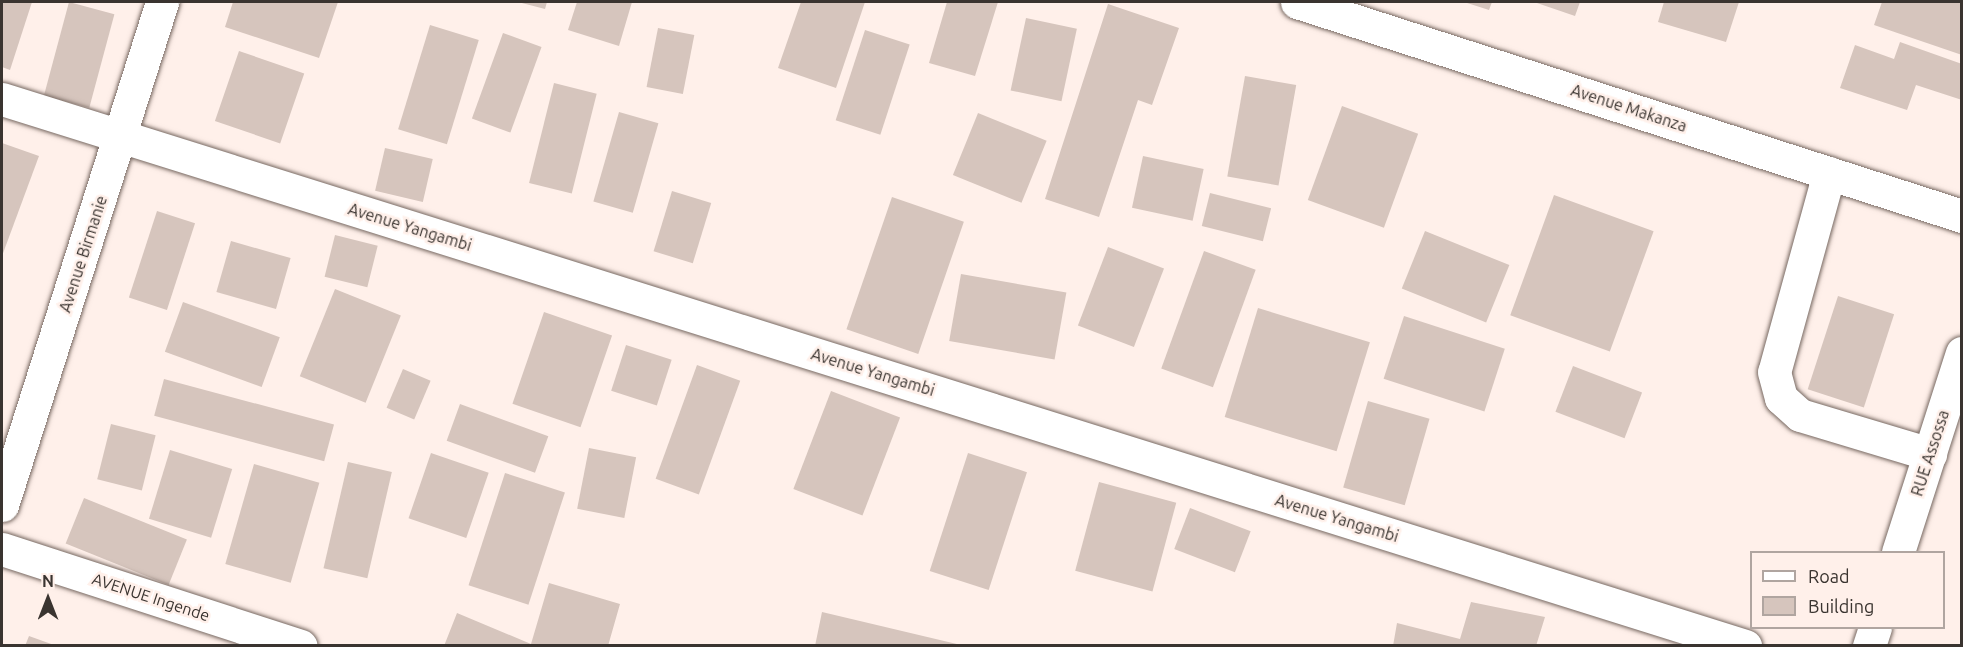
<!DOCTYPE html>
<html>
<head>
<meta charset="utf-8">
<style>
	body { margin:0 }
	#map { position:relative; width:1963px; height:647px; overflow:hidden; background:#fff0ea; font-family:Ubuntu,sans-serif }
	div>[style] { position:absolute }
	.building>* { inset:0; background:#d6c5bd; transform-origin:0 0 }
	.roads { filter:drop-shadow(0 0 2px #776861) drop-shadow(0 0 2px #776861) }
	.minor>* { height:33px; margin:-16.5px; padding:0 16.5px; transform-origin:16.5px; border-radius:16.5px; background:#fff }
	span { translate:-50% -50%; white-space:nowrap; text-align:center; line-height:1.15; -webkit-text-stroke:5px #fff0ea; paint-order:stroke }
	.street-label { font-size:16px; color:#3a3430 }
	.frame { position:absolute; inset:0; border:3px solid #3a3430; pointer-events:none }
	.legend { position:absolute; left:1750px; top:551px; width:195px; height:78px; box-sizing:border-box; background:#fff0ea; border:2px solid #b0a5a0; margin:0; padding:8px 10px; list-style:none; font-size:18px; color:#3a3430 }
	.legend li { display:flex; align-items:center; gap:12px; height:30px }
	.legend b { width:30px; border:2px solid #b0a5a0 }
	.north { position:absolute; left:18px; top:569px; width:60px; height:60px; -webkit-text-stroke:4px #fff0ea; paint-order:stroke; rotate:0deg; font-size:16px; font-weight:700; line-height:24px; text-align:center; color:#3a3430 }
	.north::after { content:''; display:block; margin:auto; width:21px; height:27px; background:#3a3430; clip-path:polygon(50% 0,100% 100%,50% 72%,0 100%) }
</style>
</head>
<body>
<div id="map">
	<div class="building">
		<div style="clip-path:polygon(2px 2px,32px 2px,10px 70px,2px 67px)"></div>
		<div style="left:69px;top:2px;width:47px;height:97px;rotate:15deg"></div>
		<div style="clip-path:polygon(233px 2px,338px 2px,319px 58px,225px 27px)"></div>
		<div style="clip-path:polygon(518px 2px,547px 2px,545px 9px)"></div>
		<div style="clip-path:polygon(577px 2px,632px 2px,619px 46px,568px 30px)"></div>
		<div style="clip-path:polygon(801px 2px,865px 2px,836px 88px,778px 68px)"></div>
		<div style="clip-path:polygon(947px 2px,998px 2px,975px 76px,929px 63px)"></div>
		<div style="clip-path:polygon(1464px 2px,1492px 2px,1489px 10px)"></div>
		<div style="clip-path:polygon(1534px 2px,1580px 2px,1575px 16px)"></div>
		<div style="clip-path:polygon(1664px 2px,1739px 2px,1726px 42px,1658px 22px)"></div>
		<div style="clip-path:polygon(1882px 2px,1962px 2px,1962px 55px,1874px 25px)"></div>
		<div style="clip-path:polygon(1108px 4px,1179px 28px,1152px 105px,1138px 100px,1099px 217px,1045px 199px)"></div>
		<div style="left:1026px;top:18px;width:52px;height:74px;rotate:12deg"></div>
		<div style="left:430px;top:25px;width:51px;height:109px;rotate:17deg"></div>
		<div style="left:658px;top:28px;width:37px;height:60px;rotate:11deg"></div>
		<div style="left:865px;top:30px;width:47px;height:95px;rotate:18deg"></div>
		<div style="left:503px;top:33px;width:41px;height:91px;rotate:20deg"></div>
		<div style="clip-path:polygon(1900px 42px,1962px 64px,1962px 100px,1916px 85px,1907px 110px,1840px 88px,1855px 45px,1894px 59px)"></div>
		<div style="left:239px;top:51px;width:69px;height:74px;rotate:19deg"></div>
		<div style="left:1245px;top:76px;width:52px;height:102px;rotate:10deg"></div>
		<div style="left:554px;top:83px;width:44px;height:103px;rotate:14deg"></div>
		<div style="left:1342px;top:106px;width:81px;height:100px;rotate:20deg"></div>
		<div style="left:619px;top:112px;width:41px;height:93px;rotate:16deg"></div>
		<div style="left:978px;top:113px;width:74px;height:67px;rotate:22deg"></div>
		<div style="clip-path:polygon(2px 143px,39px 156px,2px 256px)"></div>
		<div style="left:385px;top:148px;width:49px;height:44px;rotate:13deg"></div>
		<div style="left:1143px;top:156px;width:62px;height:53px;rotate:12deg"></div>
		<div style="left:672px;top:191px;width:41px;height:63px;rotate:17deg"></div>
		<div style="left:1210px;top:193px;width:63px;height:34px;rotate:14deg"></div>
		<div style="left:1554px;top:195px;width:106px;height:128px;rotate:20deg"></div>
		<div style="left:892px;top:197px;width:76px;height:140px;rotate:19deg"></div>
		<div style="left:157px;top:211px;width:40px;height:91px;rotate:18deg"></div>
		<div style="left:1425px;top:231px;width:91px;height:62px;rotate:22deg"></div>
		<div style="left:335px;top:235px;width:44px;height:43px;rotate:14deg"></div>
		<div style="left:231px;top:241px;width:62px;height:53px;rotate:16deg"></div>
		<div style="left:1108px;top:247px;width:60px;height:84px;rotate:21deg"></div>
		<div style="left:1204px;top:251px;width:55px;height:125px;rotate:20deg"></div>
		<div style="left:961px;top:274px;width:107px;height:68px;rotate:10deg"></div>
		<div style="left:335px;top:289px;width:71px;height:94px;rotate:22deg"></div>
		<div style="left:1838px;top:296px;width:59px;height:98px;rotate:18deg"></div>
		<div style="left:183px;top:302px;width:103px;height:53px;rotate:20deg"></div>
		<div style="left:1258px;top:308px;width:117px;height:114px;rotate:17deg"></div>
		<div style="left:544px;top:312px;width:72px;height:97px;rotate:19deg"></div>
		<div style="left:1404px;top:316px;width:106px;height:66px;rotate:18deg"></div>
		<div style="left:626px;top:345px;width:48px;height:48px;rotate:18deg"></div>
		<div style="left:697px;top:365px;width:46px;height:121px;rotate:20deg"></div>
		<div style="left:1573px;top:366px;width:74px;height:49px;rotate:21deg"></div>
		<div style="left:403px;top:369px;width:30px;height:42px;rotate:23deg"></div>
		<div style="left:164px;top:379px;width:176px;height:38px;rotate:15deg"></div>
		<div style="left:831px;top:391px;width:74px;height:105px;rotate:21deg"></div>
		<div style="left:1368px;top:401px;width:64px;height:90px;rotate:16deg"></div>
		<div style="left:460px;top:404px;width:94px;height:39px;rotate:20deg"></div>
		<div style="left:111px;top:424px;width:46px;height:57px;rotate:14deg"></div>
		<div style="left:589px;top:448px;width:48px;height:62px;rotate:11deg"></div>
		<div style="left:170px;top:450px;width:65px;height:72px;rotate:17deg"></div>
		<div style="left:431px;top:453px;width:61px;height:69px;rotate:19deg"></div>
		<div style="left:968px;top:453px;width:62px;height:124px;rotate:18deg"></div>
		<div style="left:348px;top:462px;width:45px;height:109px;rotate:13deg"></div>
		<div style="left:254px;top:464px;width:68px;height:104px;rotate:16deg"></div>
		<div style="left:505px;top:473px;width:63px;height:118px;rotate:18deg"></div>
		<div style="left:1099px;top:482px;width:80px;height:92px;rotate:15deg"></div>
		<div style="left:84px;top:498px;width:111px;height:49px;rotate:22deg"></div>
		<div style="left:1190px;top:508px;width:65px;height:44px;rotate:21deg"></div>
		<div style="clip-path:polygon(549px 583px,620px 604px,608px 646px,444px 646px,457px 613px,531px 644px)"></div>
		<div style="clip-path:polygon(1471px 602px,1545px 617px,1536px 646px,1393px 646px,1397px 623px,1460px 639px)"></div>
		<div style="clip-path:polygon(822px 612px,961px 645px,961px 646px,815px 646px)"></div>
		<div style="clip-path:polygon(29px 636px,54px 645px,54px 646px,25px 646px)"></div>
	</div>
	<div class="roads">
		<div class="minor">
			<div style="left:1297px;top:2px;width:699px;rotate:17.84deg"></div>
			<div style="left:2px;top:99px;width:1827px;rotate:17.42deg"></div>
			<div style="left:1829px;top:173px;width:206px;rotate:105.4deg"></div>
			<div style="left:1774px;top:372px;width:27px;rotate:75deg"></div>
			<div style="left:1781px;top:398px;width:25px;rotate:42deg"></div>
			<div style="left:1800px;top:415px;width:136px;rotate:16.7deg"></div>
			<div style="left:2px;top:505px;width:528px;rotate:-72.35deg"></div>
			<div style="left:2px;top:549px;width:314px;rotate:18deg"></div>
			<div style="left:1898px;top:552px;width:209px;rotate:-72.2deg"></div>
			<div style="left:1869px;top:646px;width:19px;rotate:-72deg"></div>
		</div>
	</div>
	<div class="street-label">
		<span style="left:1629px;top:108px;rotate:18deg">Avenue Makanza</span>
		<span style="left:410px;top:227px;rotate:17deg">Avenue Yangambi</span>
		<span style="left:83px;top:254px;rotate:-72deg">Avenue Birmanie</span>
		<span style="left:873px;top:372px;rotate:17deg">Avenue Yangambi</span>
		<span style="left:1930px;top:453px;rotate:-72deg">RUE Assossa</span>
		<span style="left:1337px;top:518px;rotate:17deg">Avenue Yangambi</span>
		<span style="left:151px;top:597px;rotate:18deg">AVENUE Ingende</span>
	</div>
	<div class="frame"></div>
	<ul class="legend">
	<li><b style="height:8px;background:#fff"></b>Road</li>
	<li><b style="height:16px;background:#d6c5bd"></b>Building</li>
	</ul>
	<div class="north">N</div>
</div>
</body>
</html>
